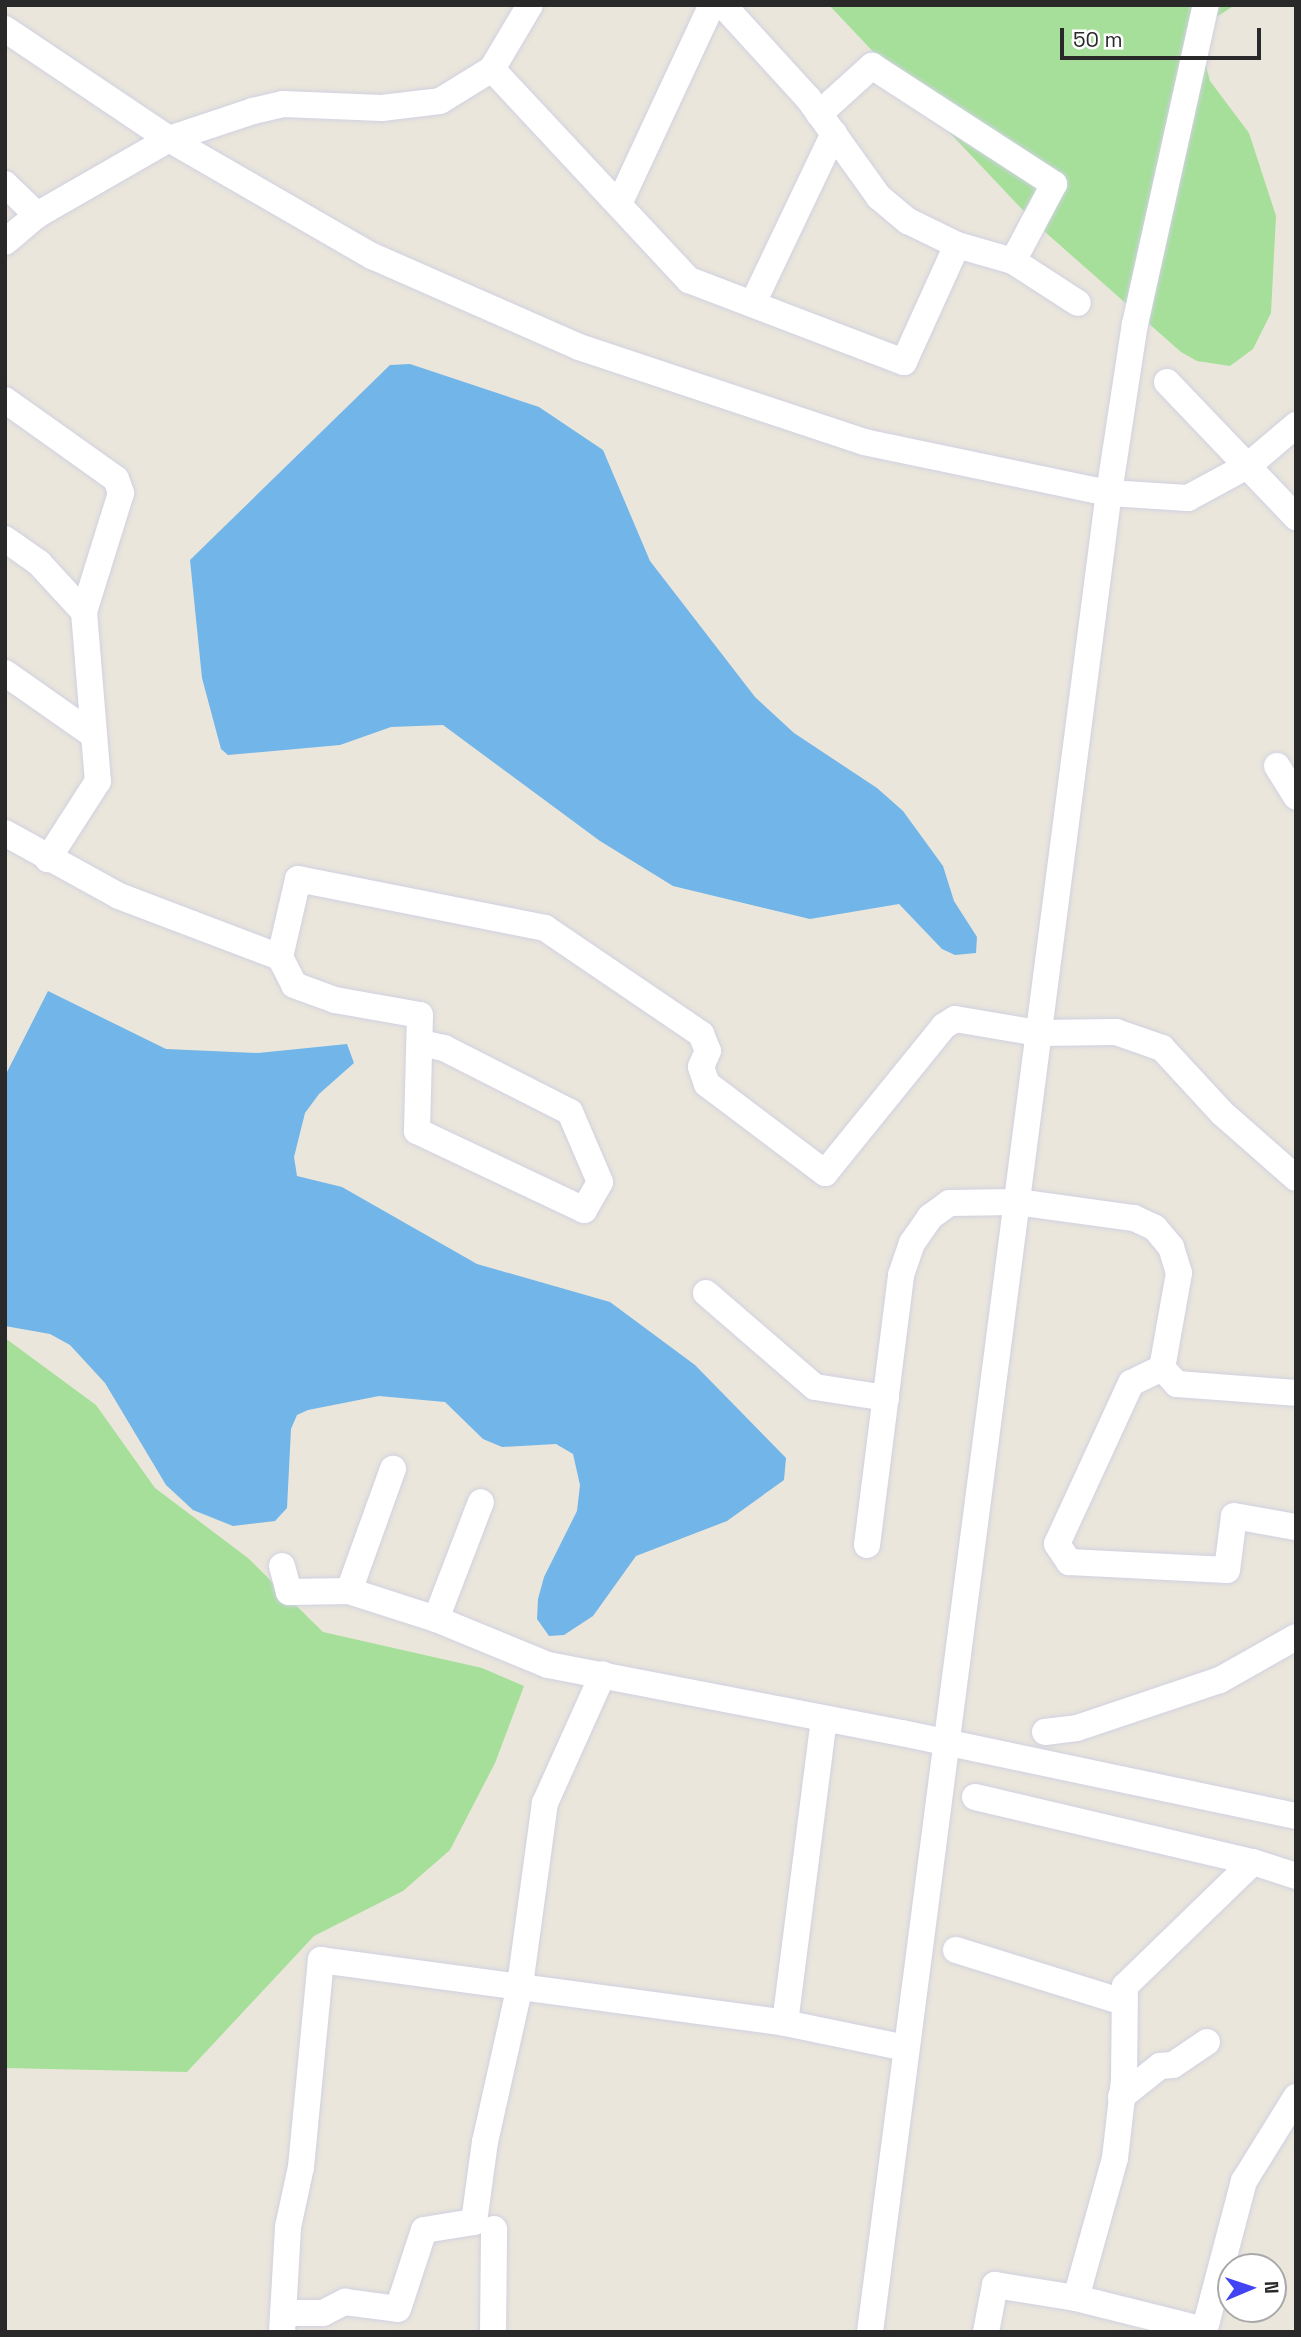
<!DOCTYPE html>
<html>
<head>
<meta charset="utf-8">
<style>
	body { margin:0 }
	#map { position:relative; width:1301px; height:2337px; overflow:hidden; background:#ebe6db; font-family:"Space Grotesk",sans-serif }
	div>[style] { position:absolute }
	.green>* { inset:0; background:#a5df99 }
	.water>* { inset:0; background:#71b5e9 }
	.roads { filter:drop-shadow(0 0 2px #d0d1e1) drop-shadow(0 0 2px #d0d1e1) }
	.minor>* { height:26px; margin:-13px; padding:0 13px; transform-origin:13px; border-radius:13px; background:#fff }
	span { translate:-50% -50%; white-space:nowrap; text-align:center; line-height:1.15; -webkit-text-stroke:5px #fff; paint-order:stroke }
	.frame { position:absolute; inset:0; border:7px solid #292929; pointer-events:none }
	.north { position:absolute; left:1217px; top:2253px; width:70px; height:70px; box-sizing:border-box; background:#fff; border:2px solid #a9a9a9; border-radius:50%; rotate:88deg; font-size:19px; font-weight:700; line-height:28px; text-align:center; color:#292929 }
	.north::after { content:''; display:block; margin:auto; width:24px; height:32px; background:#4044f2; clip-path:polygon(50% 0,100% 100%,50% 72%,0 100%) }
	.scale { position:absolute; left:1060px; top:28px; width:201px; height:32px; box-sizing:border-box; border:4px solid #292929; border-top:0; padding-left:9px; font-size:21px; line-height:24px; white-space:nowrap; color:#292929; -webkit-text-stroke:5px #fff; paint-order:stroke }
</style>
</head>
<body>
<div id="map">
	<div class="green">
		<div style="clip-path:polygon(829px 5px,1235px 5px,1210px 21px,1201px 47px,1210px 81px,1249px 133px,1276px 216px,1271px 313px,1253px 349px,1230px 366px,1197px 361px,1181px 352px,1036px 224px)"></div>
		<div style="clip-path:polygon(5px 1338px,96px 1405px,155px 1488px,248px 1558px,323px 1632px,482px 1668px,524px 1686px,495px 1763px,450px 1850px,403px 1891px,314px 1936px,187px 2072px,5px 2068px)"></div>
	</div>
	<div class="water">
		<div style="clip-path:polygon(410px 364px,539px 407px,603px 450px,650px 561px,755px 697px,794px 733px,877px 788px,903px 811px,943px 866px,954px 901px,977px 937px,976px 953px,955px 955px,942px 949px,899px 904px,810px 919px,673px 886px,600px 841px,443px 725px,391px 727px,340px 745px,228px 755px,221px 749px,202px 678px,190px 560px,390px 365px)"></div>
		<div style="clip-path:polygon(48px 991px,166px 1049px,258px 1053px,347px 1044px,354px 1063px,319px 1094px,305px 1113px,294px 1157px,297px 1176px,342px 1187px,477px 1264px,610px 1302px,695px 1365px,786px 1458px,784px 1480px,727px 1521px,636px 1556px,593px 1616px,564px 1635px,549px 1636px,537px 1619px,538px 1599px,544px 1577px,577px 1511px,580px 1485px,573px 1454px,556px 1444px,502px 1447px,483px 1439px,445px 1402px,379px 1396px,308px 1410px,297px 1415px,291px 1429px,287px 1508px,275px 1521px,233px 1526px,193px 1510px,166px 1485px,105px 1383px,70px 1345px,50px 1334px,5px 1326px,5px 1076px)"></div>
	</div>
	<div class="roads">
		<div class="minor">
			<div style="left:723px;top:5px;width:126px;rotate:47.6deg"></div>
			<div style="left:808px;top:98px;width:122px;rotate:54.4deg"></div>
			<div style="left:879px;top:197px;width:38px;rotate:40deg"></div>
			<div style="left:908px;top:221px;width:55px;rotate:26.1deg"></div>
			<div style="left:957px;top:245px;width:58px;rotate:15.9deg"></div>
			<div style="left:1013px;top:261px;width:77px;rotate:32.9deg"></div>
			<div style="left:5px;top:29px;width:197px;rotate:33.9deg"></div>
			<div style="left:169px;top:139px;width:234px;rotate:30deg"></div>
			<div style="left:372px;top:256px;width:226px;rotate:23.7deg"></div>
			<div style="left:579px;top:347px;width:300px;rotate:18.4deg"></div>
			<div style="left:864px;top:442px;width:250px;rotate:11.8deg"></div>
			<div style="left:1109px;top:493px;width:79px;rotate:3.6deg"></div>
			<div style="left:1188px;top:498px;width:69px;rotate:-28.4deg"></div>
			<div style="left:1249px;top:465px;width:62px;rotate:-40.4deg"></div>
			<div style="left:492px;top:69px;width:289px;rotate:47deg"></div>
			<div style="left:689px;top:280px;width:230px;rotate:20.9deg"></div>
			<div style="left:904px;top:362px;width:128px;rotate:-65.6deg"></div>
			<div style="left:819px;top:114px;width:72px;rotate:-42.2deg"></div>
			<div style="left:872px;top:66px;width:217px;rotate:33deg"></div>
			<div style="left:1054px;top:184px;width:87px;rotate:118deg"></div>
			<div style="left:5px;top:184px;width:45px;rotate:44.1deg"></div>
			<div style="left:619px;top:204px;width:220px;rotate:-65deg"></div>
			<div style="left:5px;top:242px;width:42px;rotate:-40.2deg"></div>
			<div style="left:37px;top:215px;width:152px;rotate:-29.9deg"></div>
			<div style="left:169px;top:139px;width:89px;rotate:-18.4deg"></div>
			<div style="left:253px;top:111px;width:31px;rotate:-13deg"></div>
			<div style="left:283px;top:104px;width:99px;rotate:2.3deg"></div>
			<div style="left:382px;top:108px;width:58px;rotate:-6.9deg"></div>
			<div style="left:440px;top:101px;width:61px;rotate:-31.6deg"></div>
			<div style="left:492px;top:69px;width:74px;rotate:-59.3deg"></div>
			<div style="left:753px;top:303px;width:188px;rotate:-64.5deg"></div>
			<div style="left:1167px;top:382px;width:187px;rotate:46.3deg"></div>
			<div style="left:5px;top:400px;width:136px;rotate:35.4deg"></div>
			<div style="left:116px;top:479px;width:15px;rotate:70deg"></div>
			<div style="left:121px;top:493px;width:125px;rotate:107.3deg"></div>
			<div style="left:84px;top:612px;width:170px;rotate:85.3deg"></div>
			<div style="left:98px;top:781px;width:93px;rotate:122.7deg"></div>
			<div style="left:5px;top:539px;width:42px;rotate:35.2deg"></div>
			<div style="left:39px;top:563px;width:67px;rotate:47.4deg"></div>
			<div style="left:5px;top:673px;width:106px;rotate:35deg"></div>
			<div style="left:1277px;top:766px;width:36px;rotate:58deg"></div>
			<div style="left:5px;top:833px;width:130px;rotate:28.9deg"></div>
			<div style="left:119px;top:896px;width:172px;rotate:20.8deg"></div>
			<div style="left:280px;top:957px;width:80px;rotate:-77deg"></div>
			<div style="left:298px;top:879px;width:252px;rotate:11.2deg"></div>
			<div style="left:545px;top:928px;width:189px;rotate:34.2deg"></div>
			<div style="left:701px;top:1034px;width:18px;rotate:68deg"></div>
			<div style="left:708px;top:1051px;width:17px;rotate:114deg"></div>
			<div style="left:701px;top:1067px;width:18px;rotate:71deg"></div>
			<div style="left:707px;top:1084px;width:148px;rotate:37deg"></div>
			<div style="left:825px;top:1173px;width:189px;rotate:-51deg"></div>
			<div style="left:944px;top:1026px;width:13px;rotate:-32deg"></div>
			<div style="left:955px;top:1019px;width:84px;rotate:9.6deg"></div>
			<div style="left:1038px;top:1033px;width:78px;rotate:-0.7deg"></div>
			<div style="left:1116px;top:1032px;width:49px;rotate:19.2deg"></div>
			<div style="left:1162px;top:1048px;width:88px;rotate:47.3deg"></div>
			<div style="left:1222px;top:1113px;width:98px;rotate:41.3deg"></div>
			<div style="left:280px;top:957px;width:31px;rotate:63deg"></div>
			<div style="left:294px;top:985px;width:44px;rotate:20.1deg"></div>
			<div style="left:335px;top:1000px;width:86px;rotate:10deg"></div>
			<div style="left:420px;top:1015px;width:116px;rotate:91.5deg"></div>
			<div style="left:417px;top:1131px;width:185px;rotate:25.3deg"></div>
			<div style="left:584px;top:1210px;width:32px;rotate:-60deg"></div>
			<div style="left:600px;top:1182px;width:76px;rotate:-113.2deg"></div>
			<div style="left:570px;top:1112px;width:141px;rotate:-153.1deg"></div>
			<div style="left:444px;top:1048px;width:24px;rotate:-168deg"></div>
			<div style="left:706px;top:1293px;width:144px;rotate:40.8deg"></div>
			<div style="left:815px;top:1387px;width:72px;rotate:8.8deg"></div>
			<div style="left:1162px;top:1368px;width:34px;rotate:154deg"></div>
			<div style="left:1131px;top:1383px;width:177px;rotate:114.7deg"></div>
			<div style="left:1057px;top:1544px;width:22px;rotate:56deg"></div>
			<div style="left:1069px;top:1562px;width:158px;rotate:2.9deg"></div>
			<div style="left:1227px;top:1570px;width:54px;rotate:-82.6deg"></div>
			<div style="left:1234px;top:1516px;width:63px;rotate:10.1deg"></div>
			<div style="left:867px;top:1545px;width:272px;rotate:-82.8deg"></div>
			<div style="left:901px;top:1275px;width:34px;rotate:-71deg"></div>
			<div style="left:912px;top:1243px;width:32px;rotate:-55deg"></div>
			<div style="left:930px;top:1217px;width:24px;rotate:-36deg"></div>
			<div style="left:949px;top:1203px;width:68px;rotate:-0.8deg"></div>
			<div style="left:1017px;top:1202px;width:118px;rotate:7.8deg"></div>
			<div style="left:1134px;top:1218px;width:23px;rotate:25deg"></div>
			<div style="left:1155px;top:1228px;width:25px;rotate:50deg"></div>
			<div style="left:1171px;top:1247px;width:27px;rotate:73deg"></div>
			<div style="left:1179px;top:1273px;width:97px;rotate:100.1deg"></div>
			<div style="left:1162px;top:1368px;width:22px;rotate:47deg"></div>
			<div style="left:1177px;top:1384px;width:119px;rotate:4.3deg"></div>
			<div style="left:282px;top:1566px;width:27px;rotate:75deg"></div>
			<div style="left:289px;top:1592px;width:60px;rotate:-1deg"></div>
			<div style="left:349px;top:1591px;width:91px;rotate:17.8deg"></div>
			<div style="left:436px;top:1619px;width:121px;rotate:22.3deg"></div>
			<div style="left:548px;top:1665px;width:360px;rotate:10.9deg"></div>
			<div style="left:902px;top:1733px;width:403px;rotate:11.9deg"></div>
			<div style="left:349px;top:1591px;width:130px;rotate:-70.2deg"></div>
			<div style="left:436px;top:1619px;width:125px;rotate:-69deg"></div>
			<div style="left:1045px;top:1732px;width:32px;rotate:-7deg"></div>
			<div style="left:1077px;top:1728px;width:151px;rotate:-18.6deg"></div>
			<div style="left:1220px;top:1680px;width:87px;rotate:-29.5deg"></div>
			<div style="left:975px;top:1797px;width:285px;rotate:13.2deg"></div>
			<div style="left:956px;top:1950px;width:175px;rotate:17.3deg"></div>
			<div style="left:785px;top:2023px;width:306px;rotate:-82.7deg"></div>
			<div style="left:1121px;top:2097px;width:50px;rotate:-38.5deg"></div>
			<div style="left:1160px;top:2066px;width:13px;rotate:-4deg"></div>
			<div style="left:1173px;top:2065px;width:41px;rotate:-34.1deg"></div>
			<div style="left:1076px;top:2298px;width:145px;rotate:-74.4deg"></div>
			<div style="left:1115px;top:2158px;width:79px;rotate:-83.4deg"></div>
			<div style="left:1124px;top:2080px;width:94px;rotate:-89.4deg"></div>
			<div style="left:1125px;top:1986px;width:178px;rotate:-44.1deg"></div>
			<div style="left:1253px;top:1862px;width:45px;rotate:18deg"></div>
			<div style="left:283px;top:2313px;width:40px"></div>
			<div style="left:323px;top:2313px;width:25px;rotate:-27deg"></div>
			<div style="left:345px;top:2302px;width:53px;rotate:7.5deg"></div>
			<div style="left:398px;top:2309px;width:83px;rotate:-71.8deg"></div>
			<div style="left:424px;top:2230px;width:51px;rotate:-9.1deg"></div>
			<div style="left:474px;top:2222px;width:81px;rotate:-82.2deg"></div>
			<div style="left:485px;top:2142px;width:161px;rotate:-77.4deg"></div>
			<div style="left:520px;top:1985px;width:184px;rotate:-82.2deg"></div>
			<div style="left:545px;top:1803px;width:141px;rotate:-65.8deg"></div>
			<div style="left:282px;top:2332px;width:105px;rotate:-86.7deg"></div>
			<div style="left:288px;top:2227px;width:61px;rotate:-77.8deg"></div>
			<div style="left:301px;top:2167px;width:208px;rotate:-84.5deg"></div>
			<div style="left:321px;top:1960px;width:468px;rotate:7.7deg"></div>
			<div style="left:785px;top:2023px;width:124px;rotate:11.7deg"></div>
			<div style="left:493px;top:2332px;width:103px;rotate:-89.4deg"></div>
			<div style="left:870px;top:2332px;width:1854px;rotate:-82.6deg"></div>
			<div style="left:1109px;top:493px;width:171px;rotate:-81.3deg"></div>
			<div style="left:1135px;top:324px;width:327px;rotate:-77.5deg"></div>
			<div style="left:986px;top:2332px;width:48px;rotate:-79.2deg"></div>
			<div style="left:995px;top:2285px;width:82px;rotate:9.1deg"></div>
			<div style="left:1076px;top:2298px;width:132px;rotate:14deg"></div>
			<div style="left:1204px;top:2332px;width:156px;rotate:-75.2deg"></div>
			<div style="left:1244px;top:2181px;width:99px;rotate:-58.2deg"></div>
		</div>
	</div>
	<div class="frame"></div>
	<div class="north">N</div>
	<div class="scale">50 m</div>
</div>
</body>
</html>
